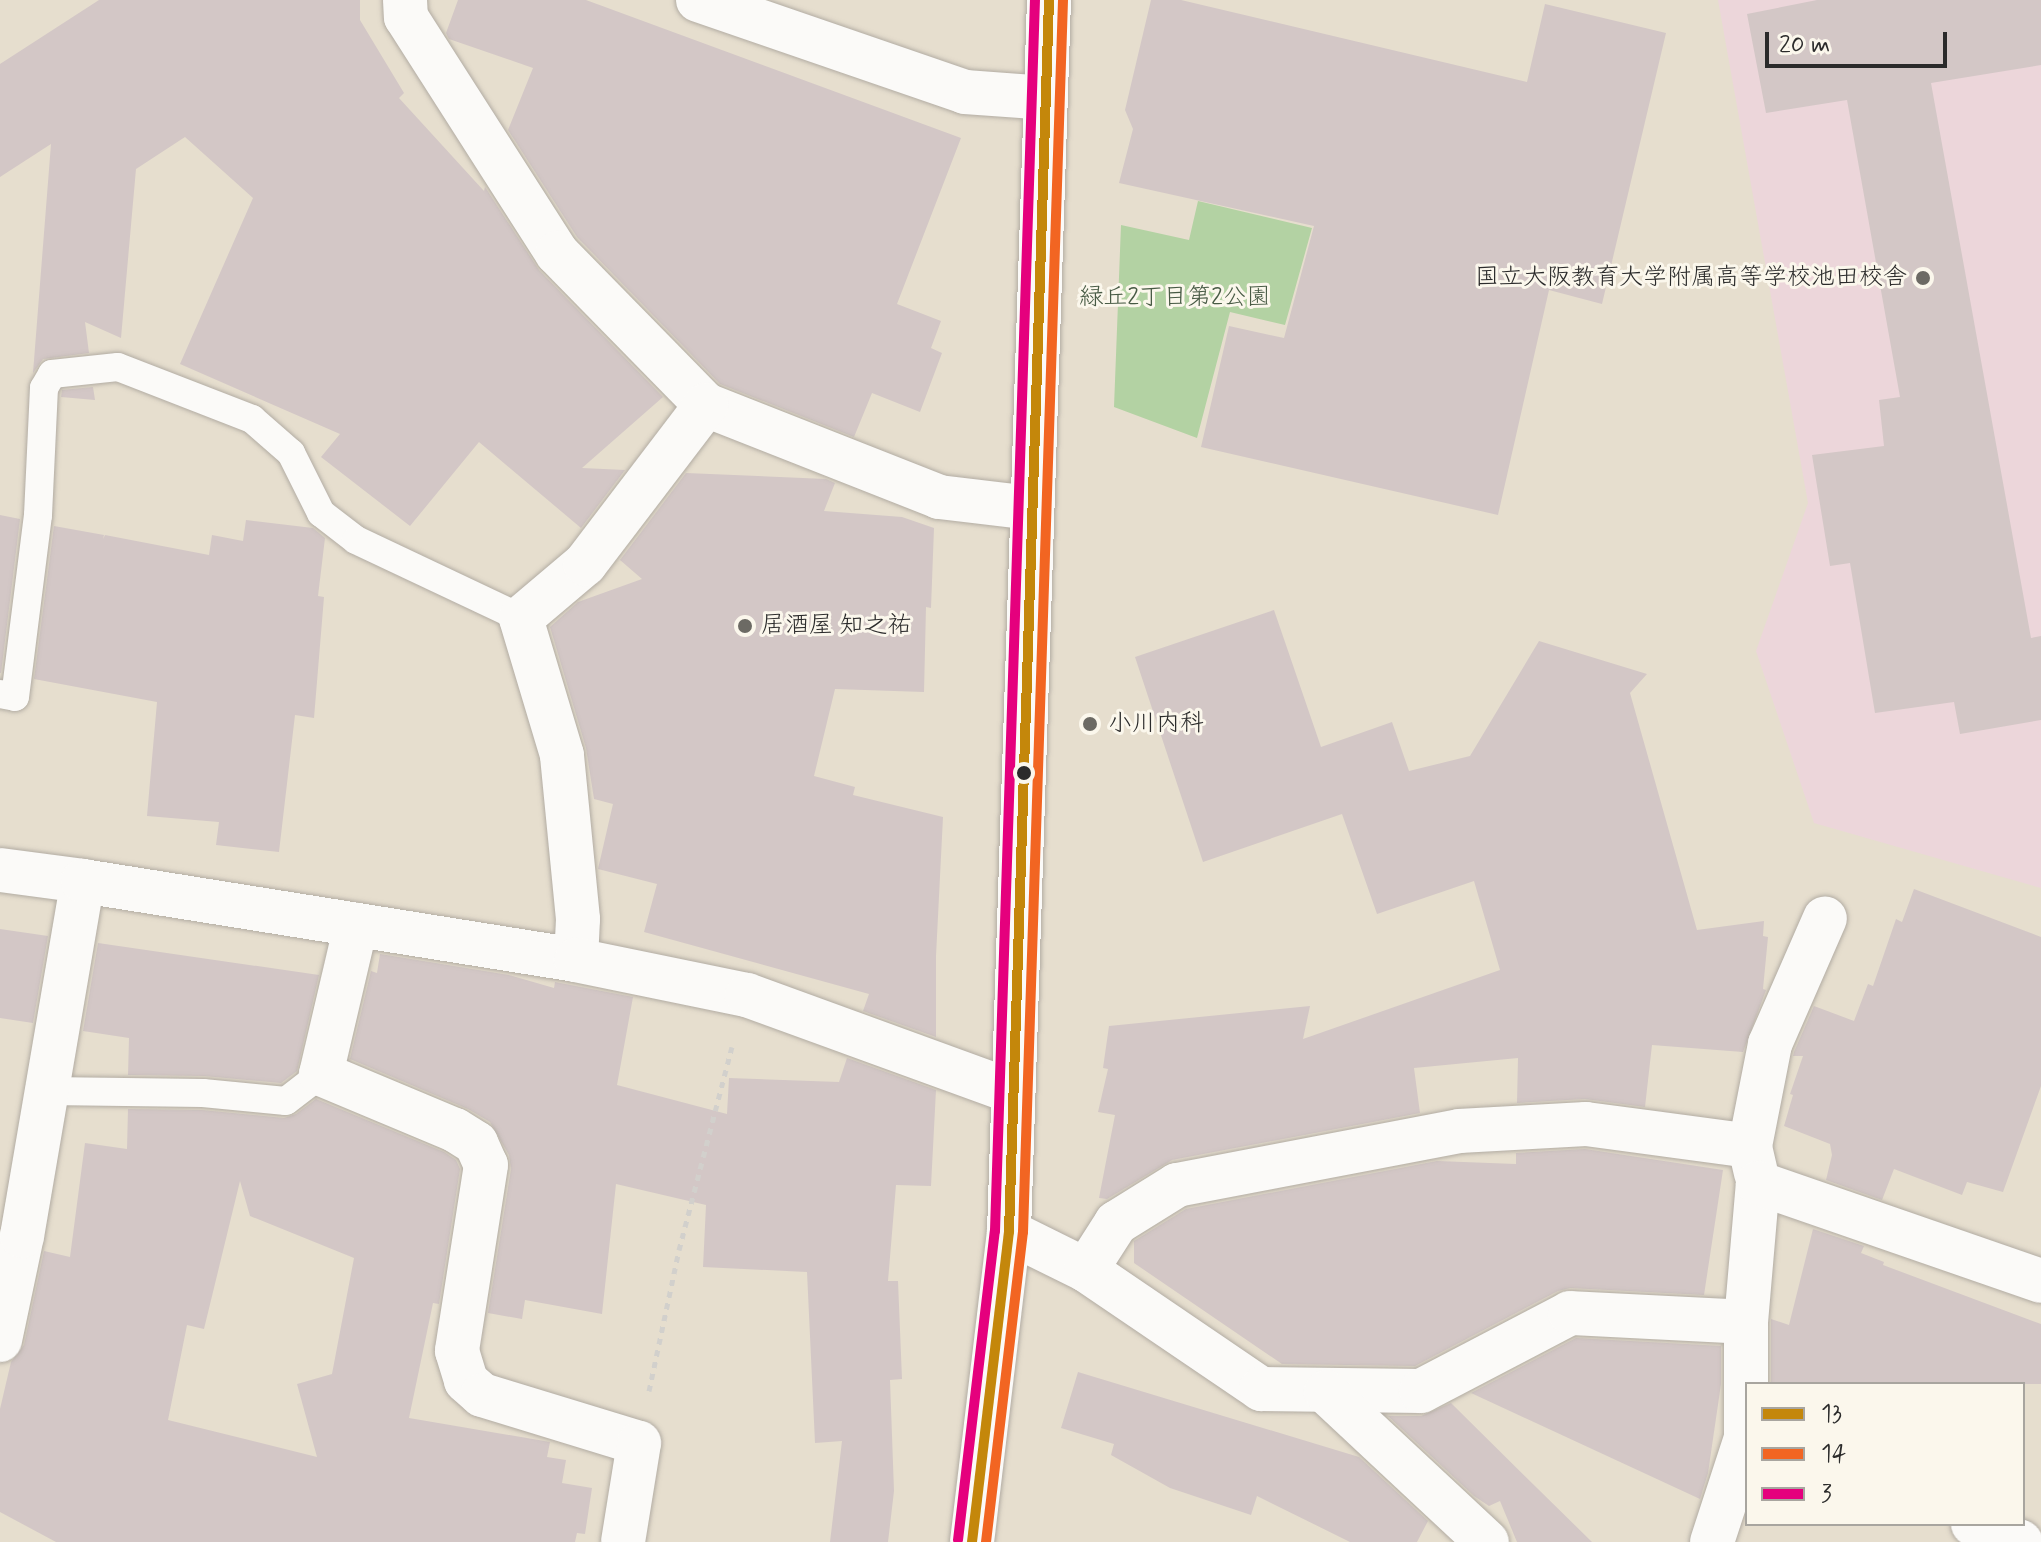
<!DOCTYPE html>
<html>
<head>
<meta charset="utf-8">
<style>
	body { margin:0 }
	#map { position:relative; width:2041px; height:1542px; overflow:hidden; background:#e6dece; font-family:Mynerve,"Klee One",sans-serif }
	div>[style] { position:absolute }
	.built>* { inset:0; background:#ecd6da }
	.green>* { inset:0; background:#b3d2a3 }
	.building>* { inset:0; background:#d3c7c6 }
	.path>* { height:5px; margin-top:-2.5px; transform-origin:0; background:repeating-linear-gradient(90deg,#d2d0cc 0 6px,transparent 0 12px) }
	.roads { filter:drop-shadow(0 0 2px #b2aca3) drop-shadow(0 0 2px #b2aca3) }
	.service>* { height:28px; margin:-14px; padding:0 14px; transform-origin:14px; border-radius:14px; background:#fbfaf8 }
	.minor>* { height:44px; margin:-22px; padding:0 22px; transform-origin:22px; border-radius:22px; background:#fbfaf8 }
	.tertiary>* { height:44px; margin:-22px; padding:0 22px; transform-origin:22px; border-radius:22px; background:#fbfaf8 }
	.bus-1>* { height:10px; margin:-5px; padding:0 5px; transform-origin:5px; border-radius:5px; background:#c4870b }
	.bus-2>* { height:10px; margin:-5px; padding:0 5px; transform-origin:5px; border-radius:5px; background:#f26522 }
	.bus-3>* { height:10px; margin:-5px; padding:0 5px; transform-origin:5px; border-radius:5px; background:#e5007d }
	.dots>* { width:22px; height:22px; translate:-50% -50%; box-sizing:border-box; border:4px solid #fbf7ec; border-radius:50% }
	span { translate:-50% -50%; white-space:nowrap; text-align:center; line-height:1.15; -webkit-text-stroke:6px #fbf7ec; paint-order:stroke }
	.poi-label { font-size:24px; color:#2b2b2b }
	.right { translate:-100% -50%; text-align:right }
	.left { translate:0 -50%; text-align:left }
	.park-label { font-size:24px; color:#475a44 }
	.legend { position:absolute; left:1745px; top:1382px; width:280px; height:144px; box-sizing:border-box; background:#fbf7ec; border:2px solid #a8a59f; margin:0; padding:10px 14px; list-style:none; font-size:24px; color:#2b2b2b }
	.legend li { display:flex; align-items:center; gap:16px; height:40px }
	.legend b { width:40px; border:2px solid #a8a59f }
	.scale { position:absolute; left:1765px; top:32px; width:182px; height:36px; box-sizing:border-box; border:4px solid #2b2b2b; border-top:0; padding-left:10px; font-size:24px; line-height:28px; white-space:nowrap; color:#2b2b2b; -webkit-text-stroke:6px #fbf7ec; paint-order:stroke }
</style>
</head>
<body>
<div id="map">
	<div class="built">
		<div style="clip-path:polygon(1718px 0,2041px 0,2041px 888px,1814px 823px,1756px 651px,1808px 503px)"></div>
	</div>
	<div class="green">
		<div style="clip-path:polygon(1198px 201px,1312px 228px,1285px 325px,1230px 312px,1197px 438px,1114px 407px,1121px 225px,1189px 240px)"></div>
	</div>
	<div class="building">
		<div style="clip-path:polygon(99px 0,360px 0,360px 20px,404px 93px,399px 98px,484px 191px,485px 187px,539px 270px,663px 397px,582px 468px,625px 470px,581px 528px,479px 442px,410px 526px,321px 457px,340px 434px,180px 364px,253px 198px,185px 137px,136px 169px,121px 338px,85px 322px,89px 353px,43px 359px,33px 373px,51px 144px,0 177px,0 64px)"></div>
		<div style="clip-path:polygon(458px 0,586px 0,961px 138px,897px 304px,941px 321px,931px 348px,942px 353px,920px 412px,872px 393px,854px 437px,720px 384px,577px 237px,508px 130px,533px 68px,449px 39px,446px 33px)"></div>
		<div style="clip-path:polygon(1151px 0,1181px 0,1527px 82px,1545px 4px,1666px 33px,1602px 304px,1549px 290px,1498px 515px,1201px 447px,1229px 326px,1284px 338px,1314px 226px,1119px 183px,1133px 129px,1125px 110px)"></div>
		<div style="clip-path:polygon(1817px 0,2041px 0,2041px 65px,1931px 83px,2031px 638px,2041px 636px,2041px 720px,1960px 734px,1954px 702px,1875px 713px,1850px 563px,1830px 566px,1812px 455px,1884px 446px,1879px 400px,1900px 397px,1847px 100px,1766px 113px,1747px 14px)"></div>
		<div style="clip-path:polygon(93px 387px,95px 400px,61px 397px,62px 390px)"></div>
		<div style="clip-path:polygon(686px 473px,826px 479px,835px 483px,824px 511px,902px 517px,934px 528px,931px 608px,926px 607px,924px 692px,835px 689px,814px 776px,855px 787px,853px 795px,943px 817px,936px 956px,936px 1037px,863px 1011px,869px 994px,644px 932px,657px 884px,598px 869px,613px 804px,594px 799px,586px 748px,550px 627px,578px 602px,642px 579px,620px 560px)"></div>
		<div style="clip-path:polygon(0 515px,20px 519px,1px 673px,0 673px)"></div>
		<div style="clip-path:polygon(246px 520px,313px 528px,325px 538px,318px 596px,324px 597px,314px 718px,295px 715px,279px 852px,216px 845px,219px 822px,147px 816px,157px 702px,34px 679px,54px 526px,104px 535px,103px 539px,105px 535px,209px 555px,212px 535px,243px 541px)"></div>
		<div style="clip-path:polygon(1274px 610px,1321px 747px,1392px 722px,1409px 771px,1470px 756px,1539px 641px,1647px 674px,1630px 693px,1697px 930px,1764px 921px,1763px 936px,1768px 937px,1763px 989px,1766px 990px,1743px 1052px,1652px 1045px,1645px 1107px,1585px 1099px,1517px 1103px,1518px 1058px,1414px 1068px,1420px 1113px,1172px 1160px,1107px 1199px,1099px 1198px,1115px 1115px,1098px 1112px,1108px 1069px,1103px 1068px,1109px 1026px,1310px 1006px,1303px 1039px,1500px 970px,1474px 881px,1377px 914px,1342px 814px,1203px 862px,1135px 657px)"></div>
		<div style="clip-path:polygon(1914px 889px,2041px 937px,2041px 1086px,2003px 1192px,1967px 1182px,1962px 1195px,1894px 1169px,1882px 1200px,1826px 1180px,1832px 1155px,1830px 1144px,1784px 1126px,1793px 1095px,1790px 1094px,1803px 1056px,1793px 1056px,1794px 1052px,1814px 1006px,1854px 1021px,1868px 984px,1873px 986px,1896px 919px,1902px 922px)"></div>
		<div style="clip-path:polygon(0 929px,48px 936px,33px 1023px,0 1018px)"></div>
		<div style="clip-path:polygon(98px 943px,319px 975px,297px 1071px,281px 1083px,204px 1076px,128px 1075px,129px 1038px,83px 1031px)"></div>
		<div style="clip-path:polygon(380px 954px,509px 975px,554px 988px,555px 982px,633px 997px,617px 1085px,727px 1114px,729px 1078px,839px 1082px,847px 1058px,936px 1090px,931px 1186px,896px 1185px,888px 1281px,898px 1281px,902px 1379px,890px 1380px,894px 1491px,888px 1542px,830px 1542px,842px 1441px,815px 1443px,807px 1272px,703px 1267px,706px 1205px,616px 1184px,602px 1314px,525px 1300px,522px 1319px,488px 1313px,511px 1169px,509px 1155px,490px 1122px,468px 1109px,350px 1059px,371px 971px,377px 973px)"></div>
		<div style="clip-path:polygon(evenodd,316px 1099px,444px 1152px,456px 1160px,460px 1169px,439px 1304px,433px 1303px,409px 1418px,550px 1442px,547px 1457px,566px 1460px,562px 1483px,592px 1488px,585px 1534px,577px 1533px,575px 1542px,56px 1542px,0 1512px,0 1409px,11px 1362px,24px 1345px,44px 1251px,70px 1257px,85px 1143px,127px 1149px,128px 1109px,202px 1110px,284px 1118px,296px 1114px,316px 1099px,240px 1181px,250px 1216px,354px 1258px,332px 1374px,297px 1384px,317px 1457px,168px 1420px,187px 1325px,204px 1329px,240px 1181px)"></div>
		<div style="clip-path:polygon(1585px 1149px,1723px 1170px,1704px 1295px,1570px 1288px,1558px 1291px,1415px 1366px,1282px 1364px,1134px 1263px,1134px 1241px,1186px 1209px,1437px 1161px,1516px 1164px,1516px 1153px)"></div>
		<div style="clip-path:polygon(1813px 1229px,1864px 1246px,1861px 1253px,1884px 1262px,1883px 1265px,2041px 1324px,2041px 1384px,1771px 1384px,1771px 1319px,1789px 1325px)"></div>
		<div style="clip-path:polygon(1576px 1338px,1721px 1346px,1721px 1384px,1708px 1473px,1700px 1499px,1471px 1393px)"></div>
		<div style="clip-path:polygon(1078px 1372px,1359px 1457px,1428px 1521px,1417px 1542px,1350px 1542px,1257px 1496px,1251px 1515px,1170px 1488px,1111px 1455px,1114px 1444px,1061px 1428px)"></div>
		<div style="clip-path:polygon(1451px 1403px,1537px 1488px,1592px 1542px,1517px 1542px,1500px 1501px,1489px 1506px,1474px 1496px,1388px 1416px,1421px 1416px)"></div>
	</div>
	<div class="path">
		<div style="left:649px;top:1391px;width:144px;rotate:-78deg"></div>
		<div style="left:679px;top:1250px;width:210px;rotate:-75.4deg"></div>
	</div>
	<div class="roads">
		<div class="service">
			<div style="left:0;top:694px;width:15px;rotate:11deg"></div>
			<div style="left:15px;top:697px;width:183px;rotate:-82.8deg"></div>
			<div style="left:38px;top:515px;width:127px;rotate:-87.3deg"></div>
			<div style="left:44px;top:388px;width:16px;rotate:-60deg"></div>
			<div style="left:52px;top:374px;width:66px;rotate:-6.1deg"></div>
			<div style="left:118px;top:367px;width:144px;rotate:21.2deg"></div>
			<div style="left:252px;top:419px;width:52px;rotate:41.1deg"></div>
			<div style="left:291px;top:453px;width:67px;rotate:63.4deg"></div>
			<div style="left:321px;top:513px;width:44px;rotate:37.6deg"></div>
			<div style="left:356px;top:540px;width:183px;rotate:25.3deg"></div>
			<div style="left:47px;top:1091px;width:156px;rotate:0.7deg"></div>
			<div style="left:203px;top:1093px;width:83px;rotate:5.5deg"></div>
			<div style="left:286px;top:1101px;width:44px;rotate:-37.6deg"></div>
		</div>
		<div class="minor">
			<div style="left:405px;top:0;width:17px;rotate:87deg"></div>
			<div style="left:406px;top:17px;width:280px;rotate:57.4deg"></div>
			<div style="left:557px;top:253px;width:213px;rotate:45.6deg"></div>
			<div style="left:706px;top:405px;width:251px;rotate:21.5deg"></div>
			<div style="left:939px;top:497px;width:93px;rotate:6.8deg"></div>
			<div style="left:698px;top:0;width:282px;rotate:19deg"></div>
			<div style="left:965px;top:92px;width:81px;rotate:4.2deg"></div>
			<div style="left:0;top:870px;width:84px;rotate:7.5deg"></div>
			<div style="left:356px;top:925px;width:153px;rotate:103.2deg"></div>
			<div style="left:321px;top:1074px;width:145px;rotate:22.7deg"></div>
			<div style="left:455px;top:1130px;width:25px;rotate:32deg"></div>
			<div style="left:476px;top:1143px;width:24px;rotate:66deg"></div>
			<div style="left:486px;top:1165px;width:188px;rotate:98.9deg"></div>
			<div style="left:457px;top:1351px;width:31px;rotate:73deg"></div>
			<div style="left:466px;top:1381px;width:21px;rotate:41deg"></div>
			<div style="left:482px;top:1395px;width:164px;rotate:17deg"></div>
			<div style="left:639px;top:1443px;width:100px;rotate:99.2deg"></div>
			<div style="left:576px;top:960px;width:41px;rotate:-87.2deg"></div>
			<div style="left:578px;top:919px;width:165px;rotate:-95.6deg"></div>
			<div style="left:562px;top:755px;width:143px;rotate:-106.7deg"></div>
			<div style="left:521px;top:618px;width:84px;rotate:-40.2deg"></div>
			<div style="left:585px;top:564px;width:200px;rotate:-52.7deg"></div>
			<div style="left:1756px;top:1173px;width:28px;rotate:-103deg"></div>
			<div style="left:1750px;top:1146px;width:104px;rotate:-78.9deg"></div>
			<div style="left:1770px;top:1044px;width:137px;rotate:-66.4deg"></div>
			<div style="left:1009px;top:1232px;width:86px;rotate:26.3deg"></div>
			<div style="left:1086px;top:1270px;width:212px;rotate:34.2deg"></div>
			<div style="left:1261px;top:1389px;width:160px;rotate:0.7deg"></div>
			<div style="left:1421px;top:1391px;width:168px;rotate:-27.6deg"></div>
			<div style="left:1570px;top:1313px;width:176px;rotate:2.9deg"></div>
			<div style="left:1086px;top:1270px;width:56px;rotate:-57.4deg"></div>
			<div style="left:1116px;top:1223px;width:72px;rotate:-31.9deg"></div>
			<div style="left:1177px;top:1185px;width:287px;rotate:-10.8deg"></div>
			<div style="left:1459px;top:1131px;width:127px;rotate:-3.2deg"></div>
			<div style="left:1586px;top:1124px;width:165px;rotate:7.6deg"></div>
			<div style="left:0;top:1340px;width:106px;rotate:-78.1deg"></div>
			<div style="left:22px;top:1236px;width:360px;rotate:-80.3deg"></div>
			<div style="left:83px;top:881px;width:499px;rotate:9.1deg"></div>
			<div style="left:576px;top:960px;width:175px;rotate:11.6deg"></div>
			<div style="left:747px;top:995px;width:283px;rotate:20deg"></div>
			<div style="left:1326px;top:1392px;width:220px;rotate:43deg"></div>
			<div style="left:1973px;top:1524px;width:51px;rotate:20.6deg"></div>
			<div style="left:1712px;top:1542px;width:109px;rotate:-71.9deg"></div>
			<div style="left:1746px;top:1438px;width:116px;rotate:-90deg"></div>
			<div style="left:1746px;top:1322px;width:140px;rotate:-85.1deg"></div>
			<div style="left:1758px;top:1183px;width:299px;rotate:19.1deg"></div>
		</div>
		<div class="tertiary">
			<div style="left:972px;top:1542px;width:312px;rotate:-83.2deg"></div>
			<div style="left:1009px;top:1232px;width:1233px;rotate:-88.14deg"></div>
		</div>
	</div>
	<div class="bus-1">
		<div style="left:972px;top:1542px;width:312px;rotate:-83.2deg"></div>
		<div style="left:1009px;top:1232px;width:1233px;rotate:-88.14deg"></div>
	</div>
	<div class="bus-2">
		<div style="left:986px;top:1542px;width:312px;rotate:-83.2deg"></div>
		<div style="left:1023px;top:1232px;width:1233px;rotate:-88.14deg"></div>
	</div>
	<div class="bus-3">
		<div style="left:958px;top:1540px;width:311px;rotate:-83.2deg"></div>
		<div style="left:995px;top:1231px;width:1232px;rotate:-88.14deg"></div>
	</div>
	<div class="dots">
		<div style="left:1923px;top:278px;background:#6c6a64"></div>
		<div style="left:745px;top:626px;background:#6c6a64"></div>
		<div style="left:1090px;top:724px;background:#6c6a64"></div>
		<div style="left:1024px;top:773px;background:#2b2b2b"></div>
	</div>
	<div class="poi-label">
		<span class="right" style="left:1907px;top:278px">国立大阪教育大学附属高等学校池田校舎</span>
		<span class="left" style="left:761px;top:626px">居酒屋 知之祐</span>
		<span class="left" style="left:1108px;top:724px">小川内科</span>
	</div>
	<div class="park-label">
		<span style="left:1175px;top:298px">緑丘2丁目第2公園</span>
	</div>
	<ul class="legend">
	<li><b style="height:10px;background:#c4870b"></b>13</li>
	<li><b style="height:10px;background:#f26522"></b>14</li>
	<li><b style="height:10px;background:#e5007d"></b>3</li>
	</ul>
	<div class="scale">20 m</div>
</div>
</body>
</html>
